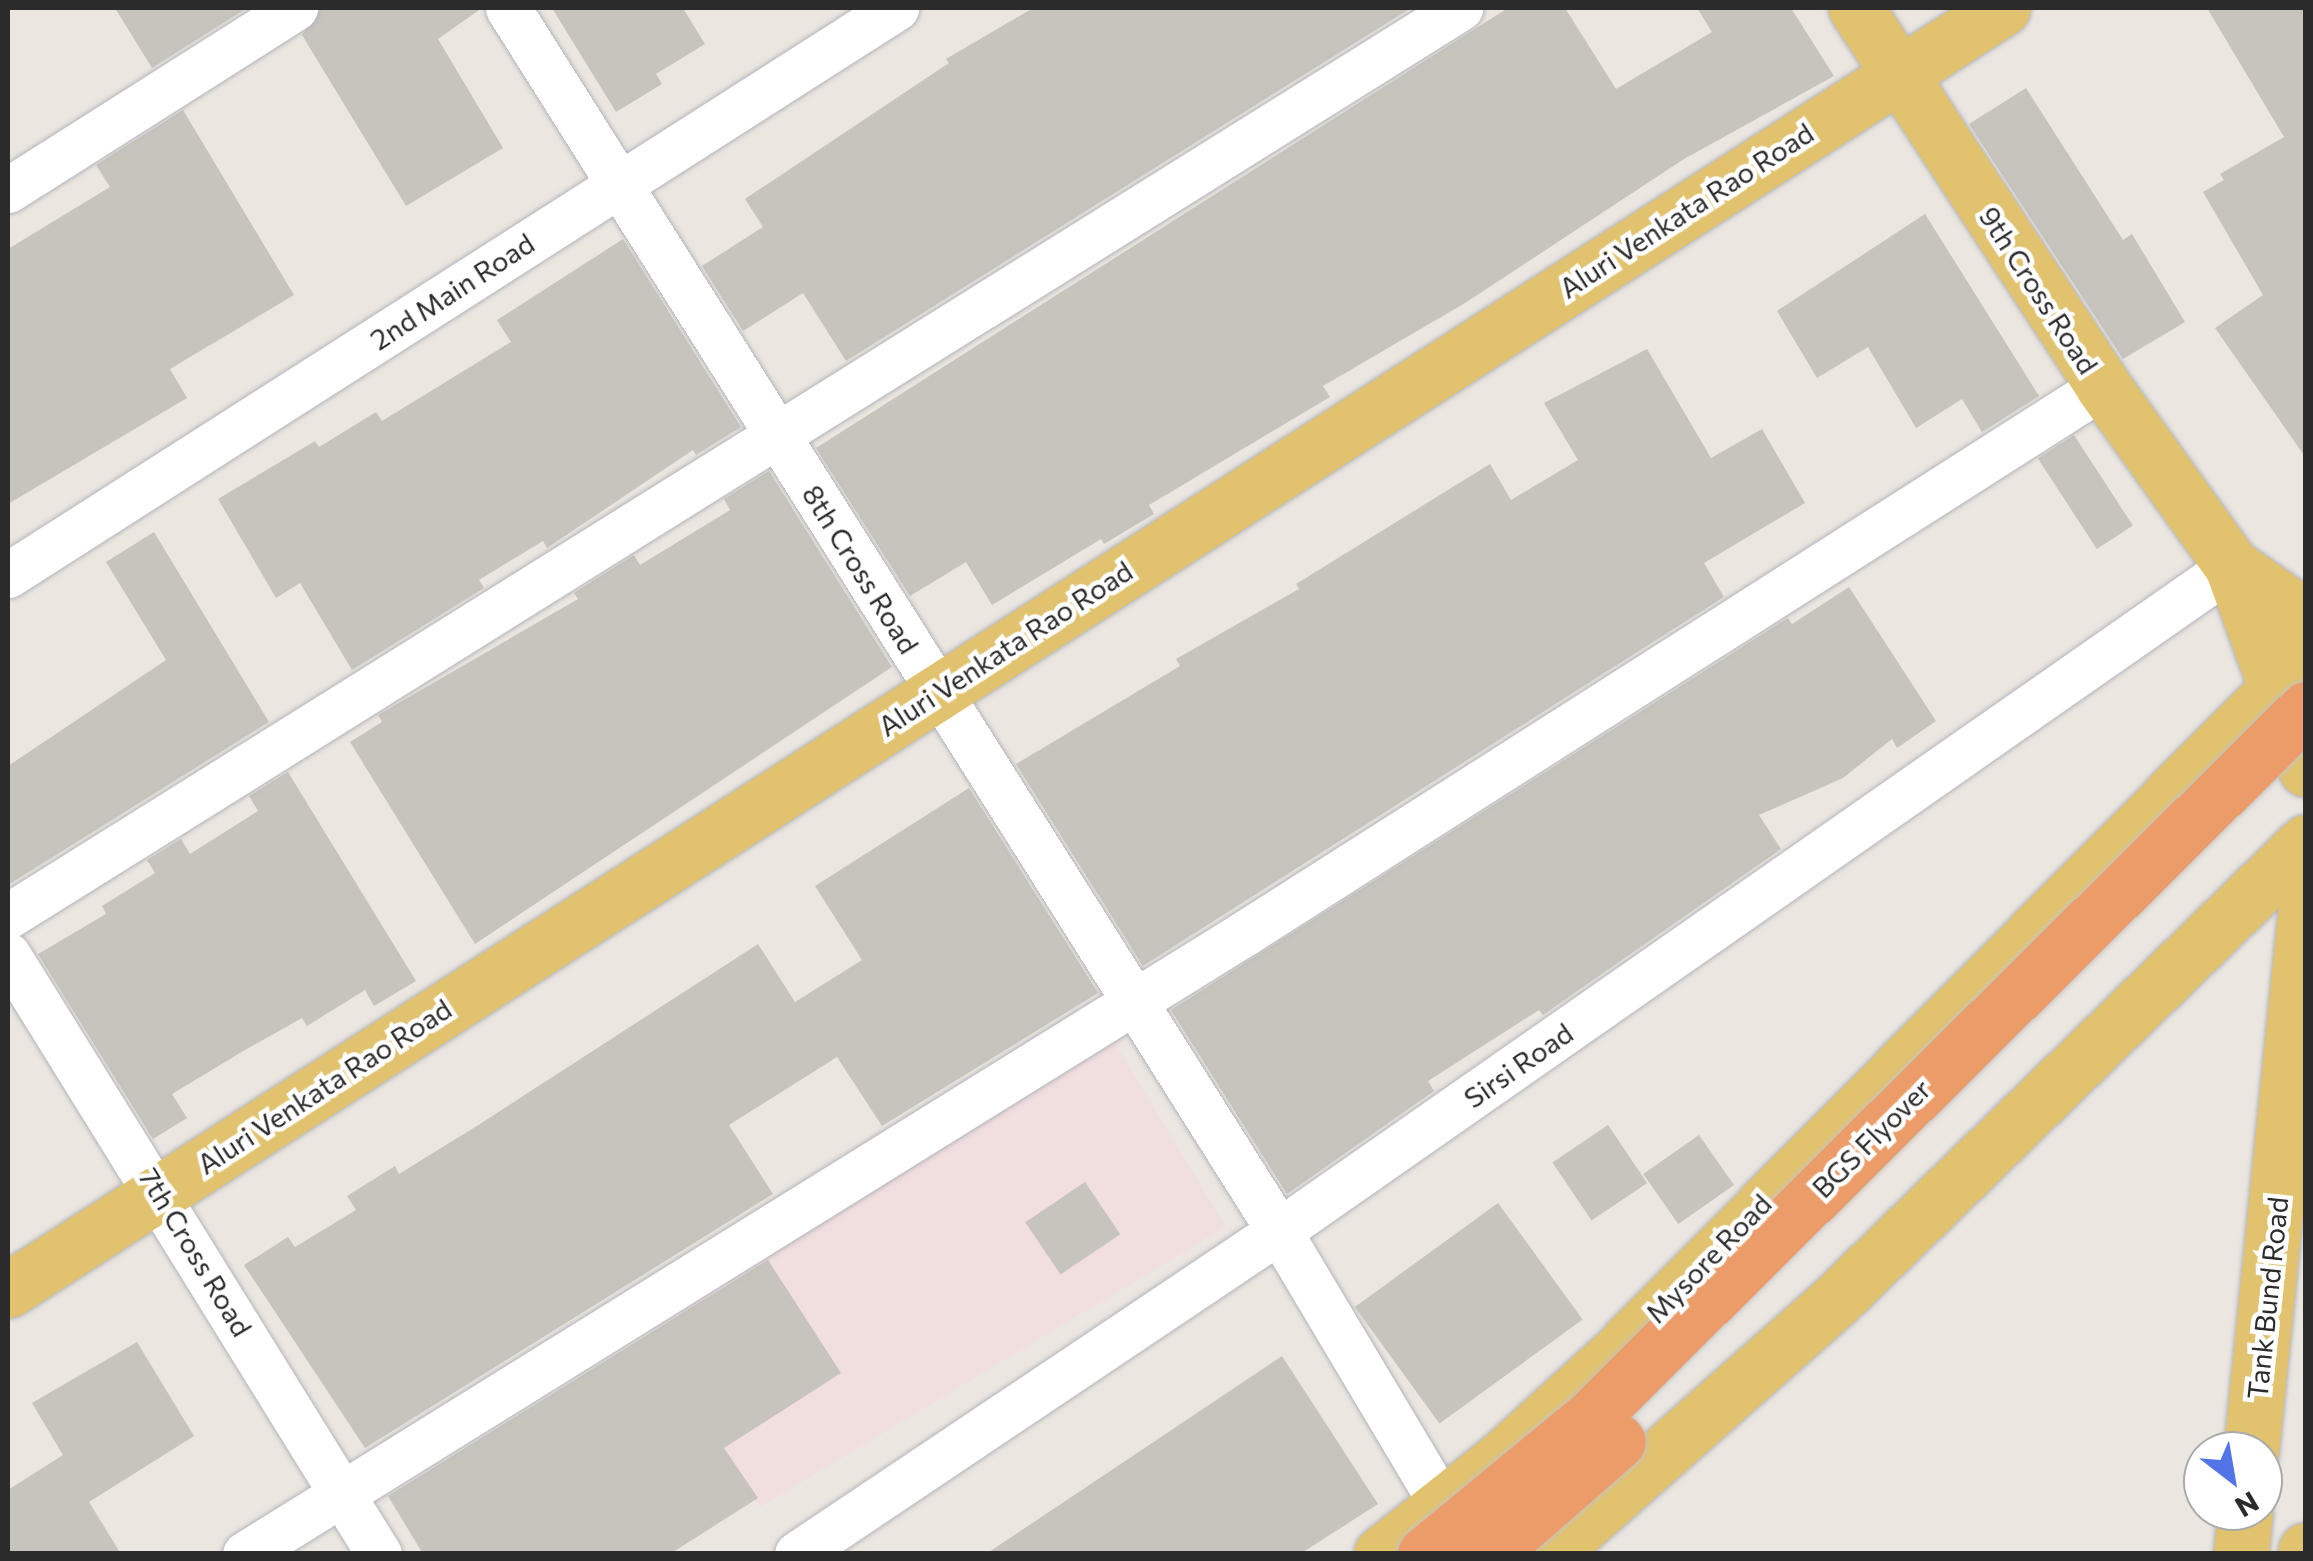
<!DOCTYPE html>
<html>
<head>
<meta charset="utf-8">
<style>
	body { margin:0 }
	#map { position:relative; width:2313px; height:1561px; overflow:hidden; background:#ebe6df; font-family:Commissioner,sans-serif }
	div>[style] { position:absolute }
	.medical>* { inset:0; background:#f1dedf; transform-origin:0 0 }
	.building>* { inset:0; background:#c7c4bd; transform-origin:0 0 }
	.roads { filter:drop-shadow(0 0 2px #b3b5bd) drop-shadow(0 0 2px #b3b5bd) }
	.minor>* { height:45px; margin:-22.5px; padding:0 22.5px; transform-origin:22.5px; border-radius:22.5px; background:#fff }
	.major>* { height:55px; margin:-27.5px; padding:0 27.5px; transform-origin:27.5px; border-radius:27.5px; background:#e1c26e }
	.bridges { filter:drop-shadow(0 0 2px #c4c4c4) drop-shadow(0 0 2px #c4c4c4) }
	.highway-bridge>* { height:55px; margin:-27.5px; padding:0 27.5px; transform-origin:27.5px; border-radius:27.5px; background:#ec9c69 }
	span { translate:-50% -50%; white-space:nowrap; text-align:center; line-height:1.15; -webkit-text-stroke:9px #fff; paint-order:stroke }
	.street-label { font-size:28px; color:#2b2b2b }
	.frame { position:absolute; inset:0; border:10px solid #2b2b2b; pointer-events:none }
	.north { position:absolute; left:2183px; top:1431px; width:100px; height:100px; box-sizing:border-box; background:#fff; border:2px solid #aaa; border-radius:50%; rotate:149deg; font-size:28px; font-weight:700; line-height:40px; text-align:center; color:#2b2b2b }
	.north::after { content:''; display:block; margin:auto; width:35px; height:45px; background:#5274e6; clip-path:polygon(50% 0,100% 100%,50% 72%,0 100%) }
</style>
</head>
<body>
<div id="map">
	<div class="medical">
		<div style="left:1106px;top:1028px;width:232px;height:543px;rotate:59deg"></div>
	</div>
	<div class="building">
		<div style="clip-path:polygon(115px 8px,247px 8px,152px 68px)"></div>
		<div style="clip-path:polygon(321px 8px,482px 8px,438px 39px,503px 148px,406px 206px,302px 35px)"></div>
		<div style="clip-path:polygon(552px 8px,683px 8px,705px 44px,656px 74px,662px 84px,616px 112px)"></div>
		<div style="clip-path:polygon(1033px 8px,1411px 8px,846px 361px,803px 293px,743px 331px,702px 266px,763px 227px,745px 199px,949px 63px,946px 59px)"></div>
		<div style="clip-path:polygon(1508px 8px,1565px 8px,1616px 89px,1712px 32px,1697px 8px,1791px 8px,1834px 76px,1684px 159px,1465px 303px,1323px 386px,1330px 397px,1149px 505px,1154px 514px,1104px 544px,1101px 539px,992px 605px,966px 562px,910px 596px,816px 448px)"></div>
		<div style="clip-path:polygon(2207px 8px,2306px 8px,2306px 458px,2215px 328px,2263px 295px,2203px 192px,2224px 180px,2220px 174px,2284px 137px)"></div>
		<div style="clip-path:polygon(2026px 88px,2123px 240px,2132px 234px,2185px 322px,2123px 359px,1969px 124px)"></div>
		<div style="clip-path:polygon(183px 110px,294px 295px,170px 369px,187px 398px,8px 504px,8px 249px,110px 187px,96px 165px)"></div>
		<div style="clip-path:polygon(1925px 214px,2039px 396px,1982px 432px,1962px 399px,1916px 428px,1868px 347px,1817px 378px,1777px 311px)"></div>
		<div style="clip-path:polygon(623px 239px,741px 427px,696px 455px,693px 450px,547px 548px,543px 541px,479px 580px,484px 588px,352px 670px,300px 583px,276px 598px,218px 499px,315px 441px,319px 447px,376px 412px,382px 421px,511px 342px,497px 320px)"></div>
		<div style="clip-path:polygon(1647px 349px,1711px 458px,1762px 429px,1805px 503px,1704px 563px,1724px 597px,1143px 966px,1016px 764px,1180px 666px,1176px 659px,1299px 589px,1296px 584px,1490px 464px,1511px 500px,1578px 460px,1544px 403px)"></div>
		<div style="left:2074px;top:435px;width:108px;height:43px;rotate:57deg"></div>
		<div style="clip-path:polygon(769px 471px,892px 667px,475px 944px,350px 742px,382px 722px,378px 715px,578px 599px,574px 593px,634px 555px,640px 565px,730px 510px,724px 499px)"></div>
		<div style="clip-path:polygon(154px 532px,269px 722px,8px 885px,8px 766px,166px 660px,106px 562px)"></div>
		<div style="clip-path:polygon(1849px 587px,1936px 721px,1897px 748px,1892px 739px,1843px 778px,1759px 815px,1781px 849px,1543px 1015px,1539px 1010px,1428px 1081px,1434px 1091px,1287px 1194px,1171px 1010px,1788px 618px,1792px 624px)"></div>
		<div style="clip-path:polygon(288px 772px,416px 981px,374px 1006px,365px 990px,307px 1026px,302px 1018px,245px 1050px,172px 1094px,187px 1118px,153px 1139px,38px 954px,106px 914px,102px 906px,155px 873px,147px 860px,181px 839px,190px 854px,258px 811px,249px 796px)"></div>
		<div style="clip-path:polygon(969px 788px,1098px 993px,882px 1126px,837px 1057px,729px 1125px,773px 1194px,365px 1448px,244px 1265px,288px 1237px,295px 1247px,356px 1210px,347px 1196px,395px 1166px,399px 1174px,480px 1124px,758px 944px,795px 1002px,862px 960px,815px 886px)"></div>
		<div style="left:1608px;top:1125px;width:70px;height:67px;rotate:56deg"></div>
		<div style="left:1699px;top:1135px;width:61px;height:68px;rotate:55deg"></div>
		<div style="left:1085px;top:1182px;width:63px;height:72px;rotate:56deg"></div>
		<div style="left:1498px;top:1203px;width:144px;height:177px;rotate:54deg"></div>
		<div style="clip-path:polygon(768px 1260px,841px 1373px,724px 1448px,758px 1498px,670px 1554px,423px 1554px,388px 1496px)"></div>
		<div style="clip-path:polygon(137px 1342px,194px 1436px,89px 1502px,121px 1554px,8px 1554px,8px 1490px,63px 1455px,32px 1403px)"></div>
		<div style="clip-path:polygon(1282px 1356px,1378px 1504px,1300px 1554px,986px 1554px)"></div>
	</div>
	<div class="roads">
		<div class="minor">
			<div style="left:508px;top:8px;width:1446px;rotate:57.77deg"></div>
			<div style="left:1279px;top:1231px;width:320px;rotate:59.2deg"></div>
			<div style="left:8px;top:190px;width:340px;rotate:-32.4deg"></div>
			<div style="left:8px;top:575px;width:1054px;rotate:-32.56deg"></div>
			<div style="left:8px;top:916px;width:1713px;rotate:-32.02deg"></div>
			<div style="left:8px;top:955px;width:705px;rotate:58.23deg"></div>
			<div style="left:245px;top:1554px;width:1177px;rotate:-31.84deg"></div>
			<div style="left:1245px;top:933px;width:1018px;rotate:-32.52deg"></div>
			<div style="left:797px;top:1554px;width:580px;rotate:-33.83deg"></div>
			<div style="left:1279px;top:1231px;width:1162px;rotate:-34.91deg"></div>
		</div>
		<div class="major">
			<div style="left:1856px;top:8px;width:452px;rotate:56.8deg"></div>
			<div style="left:2103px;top:386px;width:221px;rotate:54.4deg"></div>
			<div style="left:2232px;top:566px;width:216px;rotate:70deg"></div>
			<div style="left:2232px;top:566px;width:90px;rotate:34.6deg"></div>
			<div style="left:8px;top:1290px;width:2371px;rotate:-32.73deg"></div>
			<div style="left:2251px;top:1451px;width:549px;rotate:-84.25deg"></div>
			<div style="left:1381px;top:1554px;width:153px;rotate:-38.4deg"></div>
			<div style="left:1501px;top:1459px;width:149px;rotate:-42.3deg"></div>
			<div style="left:1611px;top:1359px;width:986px;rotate:-45.21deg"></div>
			<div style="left:1549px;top:1554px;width:383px;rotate:-41.5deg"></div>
			<div style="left:1836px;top:1300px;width:656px;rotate:-44.26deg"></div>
			<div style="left:2241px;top:1554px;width:43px;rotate:-84.7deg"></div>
			<div style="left:2305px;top:1554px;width:4px;rotate:-76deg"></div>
		</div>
	</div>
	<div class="bridges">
		<div class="highway-bridge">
			<div style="left:1425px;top:1554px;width:212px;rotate:-39.5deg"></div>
			<div style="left:1589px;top:1419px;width:1009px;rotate:-44.72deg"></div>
			<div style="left:1489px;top:1554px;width:171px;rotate:-41.2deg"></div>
		</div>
	</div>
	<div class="street-label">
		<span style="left:1686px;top:210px;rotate:-33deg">Aluri Venkata Rao Road</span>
		<span style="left:2039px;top:290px;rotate:57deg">9th Cross Road</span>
		<span style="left:452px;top:291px;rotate:-33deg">2nd Main Road</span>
		<span style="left:861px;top:569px;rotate:58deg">8th Cross Road</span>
		<span style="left:1005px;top:648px;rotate:-33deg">Aluri Venkata Rao Road</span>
		<span style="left:1518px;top:1065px;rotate:-35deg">Sirsi Road</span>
		<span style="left:324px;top:1086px;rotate:-33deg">Aluri Venkata Rao Road</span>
		<span style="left:1871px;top:1138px;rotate:-45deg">BGS Flyover</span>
		<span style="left:196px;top:1252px;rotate:59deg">7th Cross Road</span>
		<span style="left:1708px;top:1258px;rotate:-46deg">Mysore Road</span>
		<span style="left:2267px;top:1298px;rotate:-84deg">Tank Bund Road</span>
	</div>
	<div class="frame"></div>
	<div class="north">N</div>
</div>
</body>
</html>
